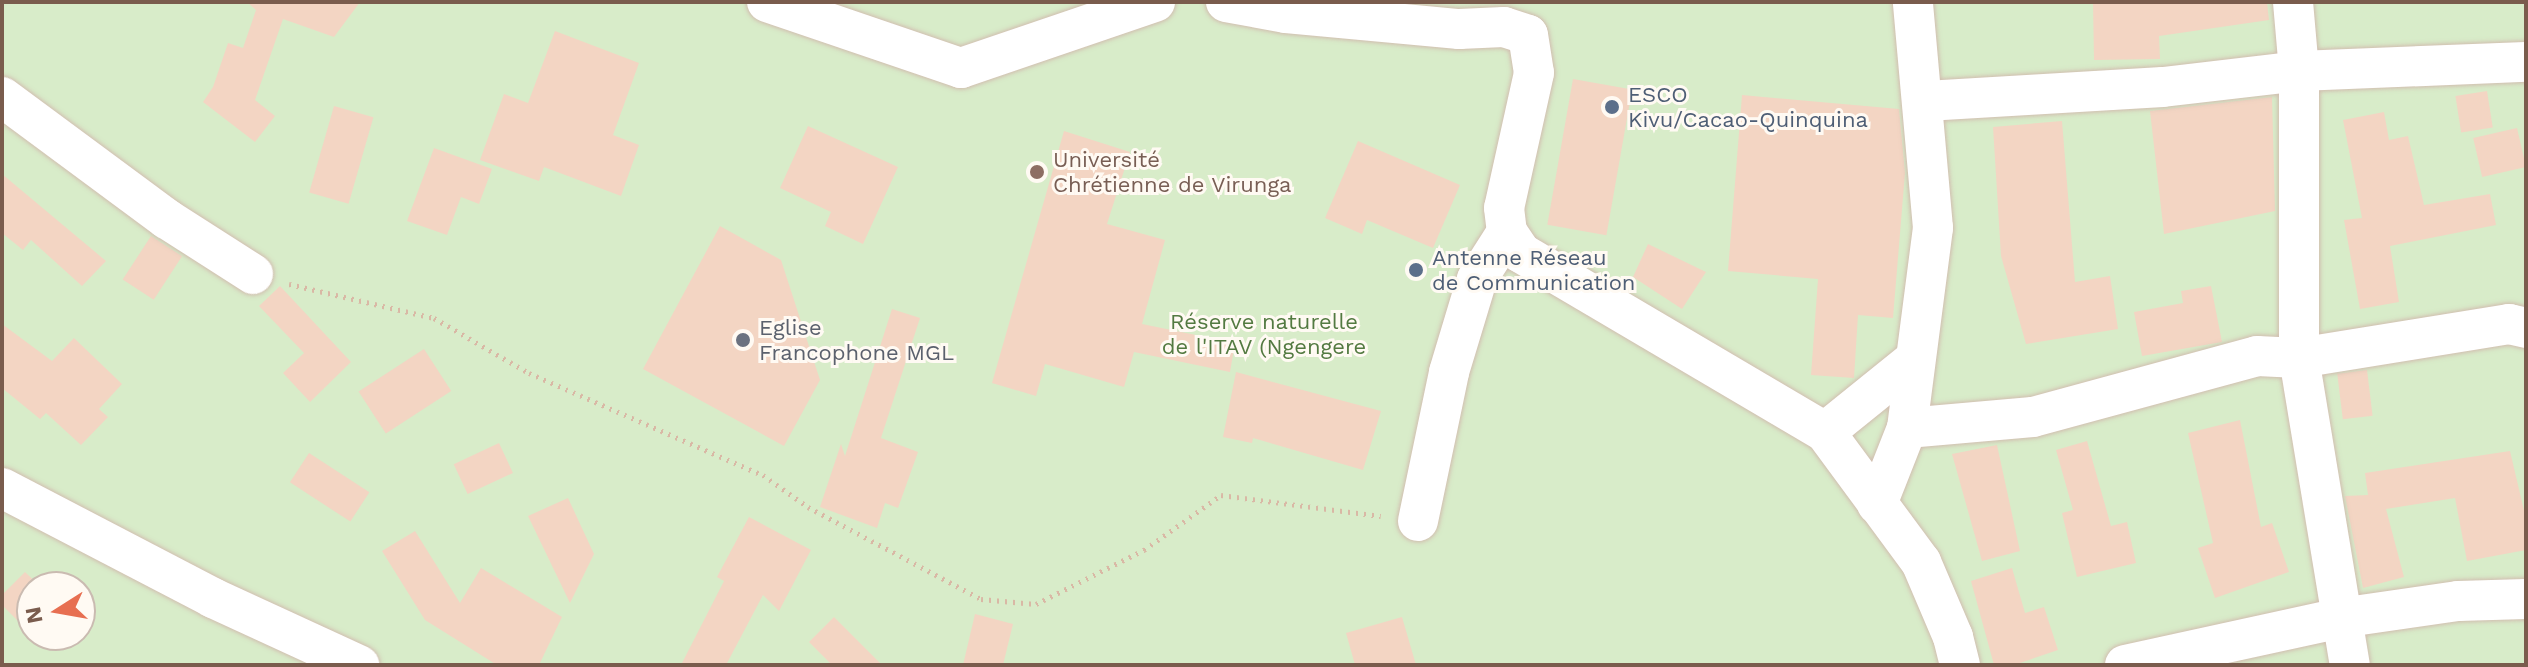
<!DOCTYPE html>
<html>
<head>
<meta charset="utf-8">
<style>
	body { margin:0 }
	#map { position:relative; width:2528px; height:667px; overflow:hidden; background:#fdf6ec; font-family:"Work Sans",sans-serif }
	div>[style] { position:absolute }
	.green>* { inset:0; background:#d8ecc9 }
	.building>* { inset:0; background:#f3d5c3; transform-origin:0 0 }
	.path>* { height:5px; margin-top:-2.5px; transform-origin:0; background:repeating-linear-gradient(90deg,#d9b8a5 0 2px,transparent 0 8px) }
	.roads { filter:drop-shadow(0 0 2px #d1beb0) drop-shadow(0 0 2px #d1beb0) }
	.minor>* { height:40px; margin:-20px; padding:0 20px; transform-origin:20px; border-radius:20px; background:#fff }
	.dots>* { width:22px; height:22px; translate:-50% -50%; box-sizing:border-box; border:4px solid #fffaf3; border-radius:50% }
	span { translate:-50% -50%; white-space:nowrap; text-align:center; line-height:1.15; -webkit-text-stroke:6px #fffaf3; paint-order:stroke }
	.service-label { font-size:22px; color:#4e5e75 }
	.left { translate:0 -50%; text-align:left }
	.education-label { font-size:22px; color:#785e54 }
	.park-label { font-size:22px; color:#537a41 }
	.worship-label { font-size:22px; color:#5b616d }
	.frame { position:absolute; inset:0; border:4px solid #7a5c4d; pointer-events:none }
	.north { position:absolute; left:16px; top:571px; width:80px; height:80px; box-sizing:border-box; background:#fffaf3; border:2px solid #cabbb1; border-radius:50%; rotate:259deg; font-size:22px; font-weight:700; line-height:32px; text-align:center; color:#7a5c4d }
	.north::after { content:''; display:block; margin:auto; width:28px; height:36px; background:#e76f51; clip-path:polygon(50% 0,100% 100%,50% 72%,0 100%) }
</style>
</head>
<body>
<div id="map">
	<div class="green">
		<div style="clip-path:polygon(evenodd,2px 2px,2526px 2px,2526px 665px,2px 665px,2px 2px,32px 587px,80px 587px,80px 635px,32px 635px,32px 587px)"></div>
	</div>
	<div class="building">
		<div style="clip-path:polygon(247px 2px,360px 2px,334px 37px,283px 19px,255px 100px,275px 116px,255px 142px,203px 102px,213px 87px,228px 43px,243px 48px,256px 10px)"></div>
		<div style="clip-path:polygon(2267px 2px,2269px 20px,2159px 36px,2160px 59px,2094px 60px,2093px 3px)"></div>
		<div style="clip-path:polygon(555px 31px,639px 63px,613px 135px,639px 145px,621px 196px,544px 167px,539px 181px,480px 160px,504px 94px,528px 103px)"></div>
		<div style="left:1573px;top:79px;width:60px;height:148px;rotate:10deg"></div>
		<div style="left:2487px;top:91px;width:37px;height:32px;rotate:81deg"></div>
		<div style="clip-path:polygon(1742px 95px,1899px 109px,1905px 173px,1893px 318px,1858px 315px,1854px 378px,1811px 375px,1818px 279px,1728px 271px)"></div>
		<div style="clip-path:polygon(2272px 97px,2275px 211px,2164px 234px,2150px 111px)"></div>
		<div style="left:334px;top:106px;width:41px;height:90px;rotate:16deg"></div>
		<div style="clip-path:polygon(2384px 112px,2389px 140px,2408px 136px,2424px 205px,2490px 194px,2496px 225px,2390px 246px,2399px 302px,2360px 309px,2344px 220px,2362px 218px,2343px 120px)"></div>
		<div style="clip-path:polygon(2062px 121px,2075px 282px,2110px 276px,2118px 329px,2026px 344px,2001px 256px,1993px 127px)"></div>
		<div style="clip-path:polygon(808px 126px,898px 167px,863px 244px,825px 226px,831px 212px,780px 188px)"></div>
		<div style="left:2517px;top:128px;width:40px;height:45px;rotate:77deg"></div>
		<div style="clip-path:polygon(1064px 131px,1130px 152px,1107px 224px,1165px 240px,1142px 324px,1235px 343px,1230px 372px,1134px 352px,1124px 387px,1045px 364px,1036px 396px,992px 383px)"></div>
		<div style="clip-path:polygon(1358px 141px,1460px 185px,1433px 248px,1367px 220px,1362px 234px,1325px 218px)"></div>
		<div style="clip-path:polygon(434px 148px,492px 169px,479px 204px,461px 197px,447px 235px,407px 221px)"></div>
		<div style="clip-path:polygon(2px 174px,106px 261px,82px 286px,31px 240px,23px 250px,2px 233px)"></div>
		<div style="clip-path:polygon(720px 226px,781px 260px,820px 380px,784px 446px,643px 369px)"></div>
		<div style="left:151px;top:236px;width:37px;height:52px;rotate:33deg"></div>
		<div style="clip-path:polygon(1648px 244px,1706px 272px,1682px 309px,1633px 277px)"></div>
		<div style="clip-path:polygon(280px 286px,351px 362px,310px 402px,283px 373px,304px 353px,259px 306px)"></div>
		<div style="clip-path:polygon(2211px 286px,2222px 342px,2142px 356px,2134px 312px,2183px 303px,2181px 291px)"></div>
		<div style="clip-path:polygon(892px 309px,920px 318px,881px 438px,918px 452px,898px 508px,885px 503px,877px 528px,820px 507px,841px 444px,845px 456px)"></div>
		<div style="clip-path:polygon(2px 324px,52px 361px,74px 338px,122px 384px,99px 409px,108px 417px,81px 445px,46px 413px,40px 419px,2px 388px)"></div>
		<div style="left:424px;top:349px;width:50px;height:78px;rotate:57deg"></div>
		<div style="left:2367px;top:370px;width:46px;height:30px;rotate:83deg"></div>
		<div style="clip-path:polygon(1236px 372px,1381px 411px,1363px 470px,1253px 438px,1252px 443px,1223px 437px)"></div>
		<div style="clip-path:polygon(2240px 420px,2261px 527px,2272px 523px,2289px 572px,2215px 598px,2198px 548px,2213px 543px,2188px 433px)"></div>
		<div style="clip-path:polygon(2087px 441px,2111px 526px,2127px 522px,2136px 563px,2077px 577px,2062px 513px,2073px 510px,2056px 450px)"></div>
		<div style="left:499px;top:443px;width:33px;height:50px;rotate:65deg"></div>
		<div style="clip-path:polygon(1997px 445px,2020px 551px,1982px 561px,1952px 454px)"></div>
		<div style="clip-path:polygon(2510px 451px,2526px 519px,2526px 550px,2467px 561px,2455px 498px,2386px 509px,2404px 577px,2363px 588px,2345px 496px,2368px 495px,2365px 473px)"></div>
		<div style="left:309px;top:453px;width:72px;height:35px;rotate:33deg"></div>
		<div style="clip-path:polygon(568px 498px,594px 554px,570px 603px,528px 516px)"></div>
		<div style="clip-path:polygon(749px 517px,811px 550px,779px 611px,763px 595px,726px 665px,681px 665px,724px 581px,717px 577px)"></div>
		<div style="clip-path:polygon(415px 531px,460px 603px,481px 568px,562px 617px,539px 665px,497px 665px,425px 620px,382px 551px)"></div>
		<div style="clip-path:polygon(2012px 568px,2025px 613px,2044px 607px,2058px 650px,2014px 665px,1994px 665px,1971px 581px)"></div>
		<div style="clip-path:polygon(25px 572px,41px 587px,32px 587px,32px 635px,2px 605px,2px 595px)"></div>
		<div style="clip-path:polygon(975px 614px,1013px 624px,1003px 665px,963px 665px)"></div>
		<div style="clip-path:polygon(834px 617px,882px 665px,832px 665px,809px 642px)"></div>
		<div style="clip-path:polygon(1402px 617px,1416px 665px,1355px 665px,1346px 633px)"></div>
	</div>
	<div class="path">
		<div style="left:289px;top:284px;width:149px;rotate:13.2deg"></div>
		<div style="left:434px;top:318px;width:110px;rotate:30.1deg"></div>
		<div style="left:529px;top:373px;width:255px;rotate:23.6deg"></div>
		<div style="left:763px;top:475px;width:55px;rotate:35.4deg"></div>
		<div style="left:808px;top:507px;width:196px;rotate:28deg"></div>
		<div style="left:981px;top:599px;width:55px;rotate:5.2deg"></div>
		<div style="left:1036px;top:604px;width:121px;rotate:-26.6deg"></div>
		<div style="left:1144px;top:550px;width:95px;rotate:-35.5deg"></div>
		<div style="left:1221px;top:495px;width:161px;rotate:7.5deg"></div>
	</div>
	<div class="roads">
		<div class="minor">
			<div style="left:767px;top:2px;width:205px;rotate:18.8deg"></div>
			<div style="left:961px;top:68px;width:205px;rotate:-18.8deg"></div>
			<div style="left:1226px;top:2px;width:61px;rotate:10.4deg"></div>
			<div style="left:1286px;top:13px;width:174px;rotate:5.3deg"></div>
			<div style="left:1459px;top:29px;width:45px;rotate:-2.5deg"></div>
			<div style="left:1504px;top:27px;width:25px;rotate:18deg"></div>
			<div style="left:1528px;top:35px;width:38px;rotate:81deg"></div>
			<div style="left:1534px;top:73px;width:138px;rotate:102.5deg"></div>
			<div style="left:1504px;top:208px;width:24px;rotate:83deg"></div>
			<div style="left:1507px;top:232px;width:25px;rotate:56deg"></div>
			<div style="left:1521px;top:253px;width:353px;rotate:30.5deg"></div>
			<div style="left:1825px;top:432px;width:162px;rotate:53.6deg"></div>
			<div style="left:1921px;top:562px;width:82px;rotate:66.9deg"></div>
			<div style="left:1953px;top:637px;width:29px;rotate:76deg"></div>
			<div style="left:2293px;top:2px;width:69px;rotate:85deg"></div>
			<div style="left:2299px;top:71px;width:287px;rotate:90deg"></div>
			<div style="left:2299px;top:358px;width:311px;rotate:80.6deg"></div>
			<div style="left:2px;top:97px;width:205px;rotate:36.5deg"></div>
			<div style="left:167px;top:219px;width:102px;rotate:32.6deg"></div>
			<div style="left:1926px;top:101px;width:237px;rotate:-3.4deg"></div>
			<div style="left:2163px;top:87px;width:137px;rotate:-6.7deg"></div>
			<div style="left:2299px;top:71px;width:227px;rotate:-2.3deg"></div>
			<div style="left:1907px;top:428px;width:126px;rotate:-5deg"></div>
			<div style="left:2033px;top:417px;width:232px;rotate:-15.2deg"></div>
			<div style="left:2257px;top:356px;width:42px;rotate:2.7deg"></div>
			<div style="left:2299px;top:358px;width:213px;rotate:-9.2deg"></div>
			<div style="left:2509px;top:324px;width:17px;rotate:13deg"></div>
			<div style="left:1825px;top:432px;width:113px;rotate:-38.9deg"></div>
			<div style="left:2px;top:488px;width:238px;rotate:27.5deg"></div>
			<div style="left:213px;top:598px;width:161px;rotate:24.7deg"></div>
			<div style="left:1877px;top:504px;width:82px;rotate:-68.5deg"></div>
			<div style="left:1907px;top:428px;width:202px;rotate:-82.6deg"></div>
			<div style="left:1933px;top:228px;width:227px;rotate:-95.1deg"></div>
			<div style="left:1418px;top:521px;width:152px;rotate:-78.2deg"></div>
			<div style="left:1449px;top:372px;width:97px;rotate:-73.2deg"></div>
			<div style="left:1477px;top:279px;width:56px;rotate:-57.4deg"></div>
			<div style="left:2125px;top:665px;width:220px;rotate:-12.3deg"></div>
			<div style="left:2340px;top:618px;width:119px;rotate:-8.2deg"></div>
			<div style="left:2458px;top:601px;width:68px;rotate:-1.7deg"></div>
		</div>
	</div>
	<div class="dots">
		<div style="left:1612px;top:107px;background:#5c6f8a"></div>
		<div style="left:1037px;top:172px;background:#8d6e63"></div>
		<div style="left:1416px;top:270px;background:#5c6f8a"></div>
		<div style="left:743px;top:340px;background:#6b7280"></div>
	</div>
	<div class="service-label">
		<span class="left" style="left:1628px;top:107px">ESCO<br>Kivu/Cacao-Quinquina</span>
		<span class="left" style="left:1432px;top:270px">Antenne Réseau<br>de Communication</span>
	</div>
	<div class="education-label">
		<span class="left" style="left:1053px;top:172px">Université<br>Chrétienne de Virunga</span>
	</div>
	<div class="park-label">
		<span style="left:1264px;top:334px">Réserve naturelle<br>de l'ITAV (Ngengere</span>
	</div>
	<div class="worship-label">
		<span class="left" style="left:759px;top:340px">Eglise<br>Francophone MGL</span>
	</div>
	<div class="frame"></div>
	<div class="north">N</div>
</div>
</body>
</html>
